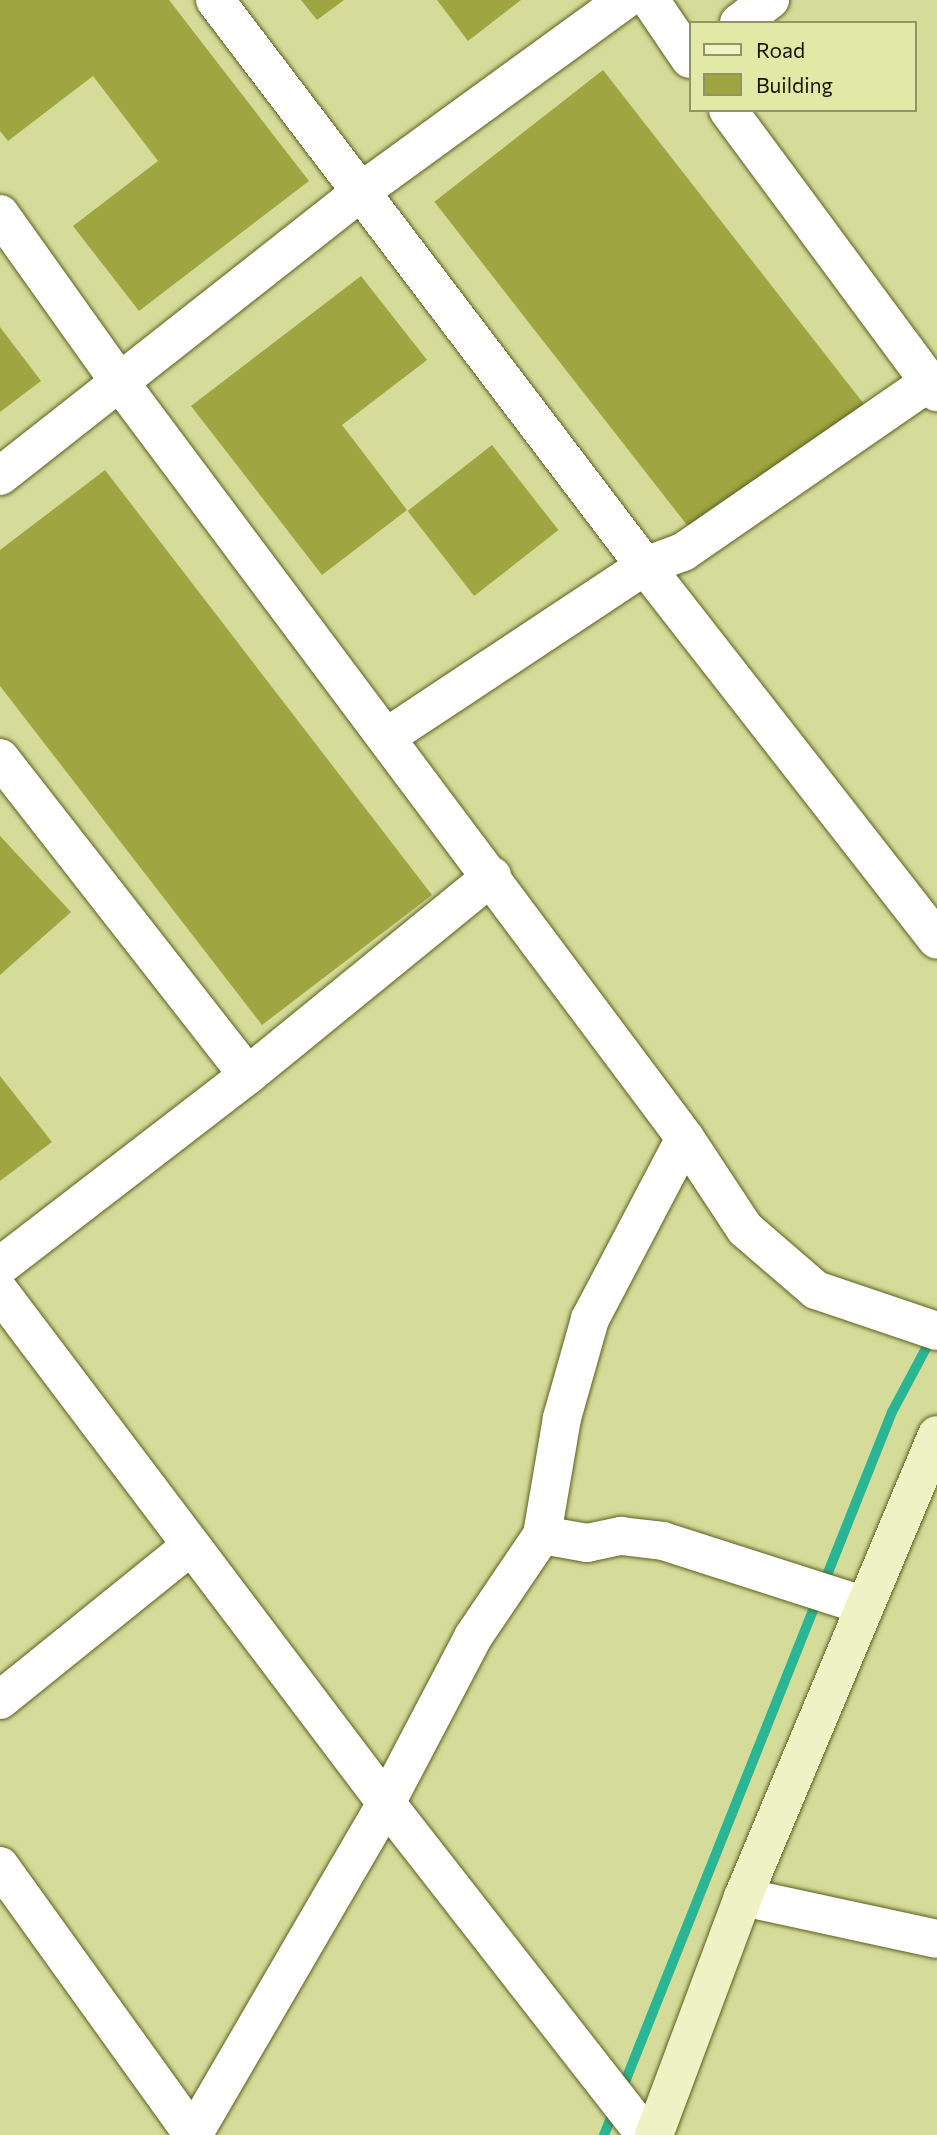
<!DOCTYPE html>
<html>
<head>
<meta charset="utf-8">
<style>
	body { margin:0 }
	#map { position:relative; width:937px; height:2135px; overflow:hidden; background:#d5dc99; font-family:Commissioner,sans-serif }
	div>[style] { position:absolute }
	.stream>* { height:10px; margin:-5px; padding:0 5px; transform-origin:5px; border-radius:5px; background:#2ab695 }
	.building>* { inset:0; background:#9fa540; transform-origin:0 0 }
	.roads { filter:drop-shadow(0 0 2px #5c6020) drop-shadow(0 0 2px #5c6020) }
	.street>* { height:38px; margin:-19px; padding:0 19px; transform-origin:19px; border-radius:19px; background:#fff }
	.secondary>* { height:38px; margin:-19px; padding:0 19px; transform-origin:19px; border-radius:19px; background:#eff2c4 }
	span { translate:-50% -50%; white-space:nowrap; text-align:center; line-height:1.15; -webkit-text-stroke:7px #e2e9a6; paint-order:stroke }
	.legend { position:absolute; left:689px; top:21px; width:228px; height:91px; box-sizing:border-box; background:#e2e9a6; border:2px solid #909564; margin:0; padding:9px 12px; list-style:none; font-size:21px; color:#141600 }
	.legend li { display:flex; align-items:center; gap:14px; height:35px }
	.legend b { width:35px; border:2px solid #909564 }
</style>
</head>
<body>
<div id="map">
	<div class="stream">
		<div style="left:621px;top:2092px;width:732px;rotate:-68.27deg"></div>
		<div style="left:892px;top:1412px;width:85px;rotate:-61.9deg"></div>
		<div style="left:604px;top:2135px;width:27px;rotate:-68deg"></div>
	</div>
	<div class="building">
		<div style="clip-path:polygon(0 0,169px 0,309px 181px,139px 311px,73px 226px,158px 161px,93px 76px,8px 141px,0 131px)"></div>
		<div style="clip-path:polygon(301px 0,344px 0,317px 20px)"></div>
		<div style="clip-path:polygon(437px 0,521px 0,468px 41px)"></div>
		<div style="left:603px;top:70px;width:428px;height:214px;rotate:52deg"></div>
		<div style="clip-path:polygon(361px 276px,427px 360px,342px 425px,407px 510px,322px 575px,191px 406px)"></div>
		<div style="clip-path:polygon(0 327px,41px 381px,0 412px)"></div>
		<div style="left:492px;top:445px;width:108px;height:107px;rotate:52deg"></div>
		<div style="clip-path:polygon(105px 470px,432px 895px,262px 1025px,0 686px,0 550px)"></div>
		<div style="clip-path:polygon(0 836px,71px 912px,0 975px)"></div>
		<div style="clip-path:polygon(0 1076px,52px 1142px,0 1181px)"></div>
	</div>
	<div class="roads">
		<div class="street">
			<div style="left:215px;top:0;width:711px;rotate:52.78deg"></div>
			<div style="left:645px;top:566px;width:474px;rotate:52deg"></div>
			<div style="left:650px;top:0;width:71px;rotate:55.9deg"></div>
			<div style="left:739px;top:23px;width:39px;rotate:-37deg"></div>
			<div style="left:728px;top:110px;width:351px;rotate:53.5deg"></div>
			<div style="left:0;top:214px;width:209px;rotate:54.6deg"></div>
			<div style="left:121px;top:384px;width:942px;rotate:53.2deg"></div>
			<div style="left:685px;top:1138px;width:109px;rotate:56.6deg"></div>
			<div style="left:745px;top:1229px;width:94px;rotate:40.7deg"></div>
			<div style="left:816px;top:1290px;width:128px;rotate:18.7deg"></div>
			<div style="left:0;top:476px;width:457px;rotate:-38.2deg"></div>
			<div style="left:359px;top:193px;width:329px;rotate:-36deg"></div>
			<div style="left:388px;top:736px;width:308px;rotate:-33.5deg"></div>
			<div style="left:645px;top:566px;width:40px;rotate:-20.2deg"></div>
			<div style="left:683px;top:552px;width:299px;rotate:-34.6deg"></div>
			<div style="left:0;top:758px;width:402px;rotate:52deg"></div>
			<div style="left:0;top:1266px;width:313px;rotate:-37.6deg"></div>
			<div style="left:248px;top:1075px;width:315px;rotate:-39.2deg"></div>
			<div style="left:0;top:1292px;width:640px;rotate:52.93deg"></div>
			<div style="left:386px;top:1803px;width:421px;rotate:52deg"></div>
			<div style="left:542px;top:1535px;width:46px;rotate:10.1deg"></div>
			<div style="left:587px;top:1543px;width:35px;rotate:-12deg"></div>
			<div style="left:621px;top:1536px;width:42px;rotate:6.8deg"></div>
			<div style="left:663px;top:1541px;width:212px;rotate:17.8deg"></div>
			<div style="left:0;top:1700px;width:245px;rotate:-38.9deg"></div>
			<div style="left:0;top:1866px;width:331px;rotate:54.3deg"></div>
			<div style="left:743px;top:1897px;width:198px;rotate:12.2deg"></div>
			<div style="left:193px;top:2135px;width:384px;rotate:-59.8deg"></div>
			<div style="left:386px;top:1803px;width:187px;rotate:-62.3deg"></div>
			<div style="left:473px;top:1637px;width:123px;rotate:-55.9deg"></div>
			<div style="left:542px;top:1535px;width:119px;rotate:-80.3deg"></div>
			<div style="left:562px;top:1418px;width:103px;rotate:-74.2deg"></div>
			<div style="left:590px;top:1319px;width:204px;rotate:-62.3deg"></div>
		</div>
		<div class="secondary">
			<div style="left:654px;top:2135px;width:254px;rotate:-69.5deg"></div>
			<div style="left:743px;top:1897px;width:501px;rotate:-67.22deg"></div>
		</div>
	</div>
	<ul class="legend">
	<li><b style="height:9px;background:#eff2c4"></b>Road</li>
	<li><b style="height:19px;background:#9fa540"></b>Building</li>
	</ul>
</div>
</body>
</html>
